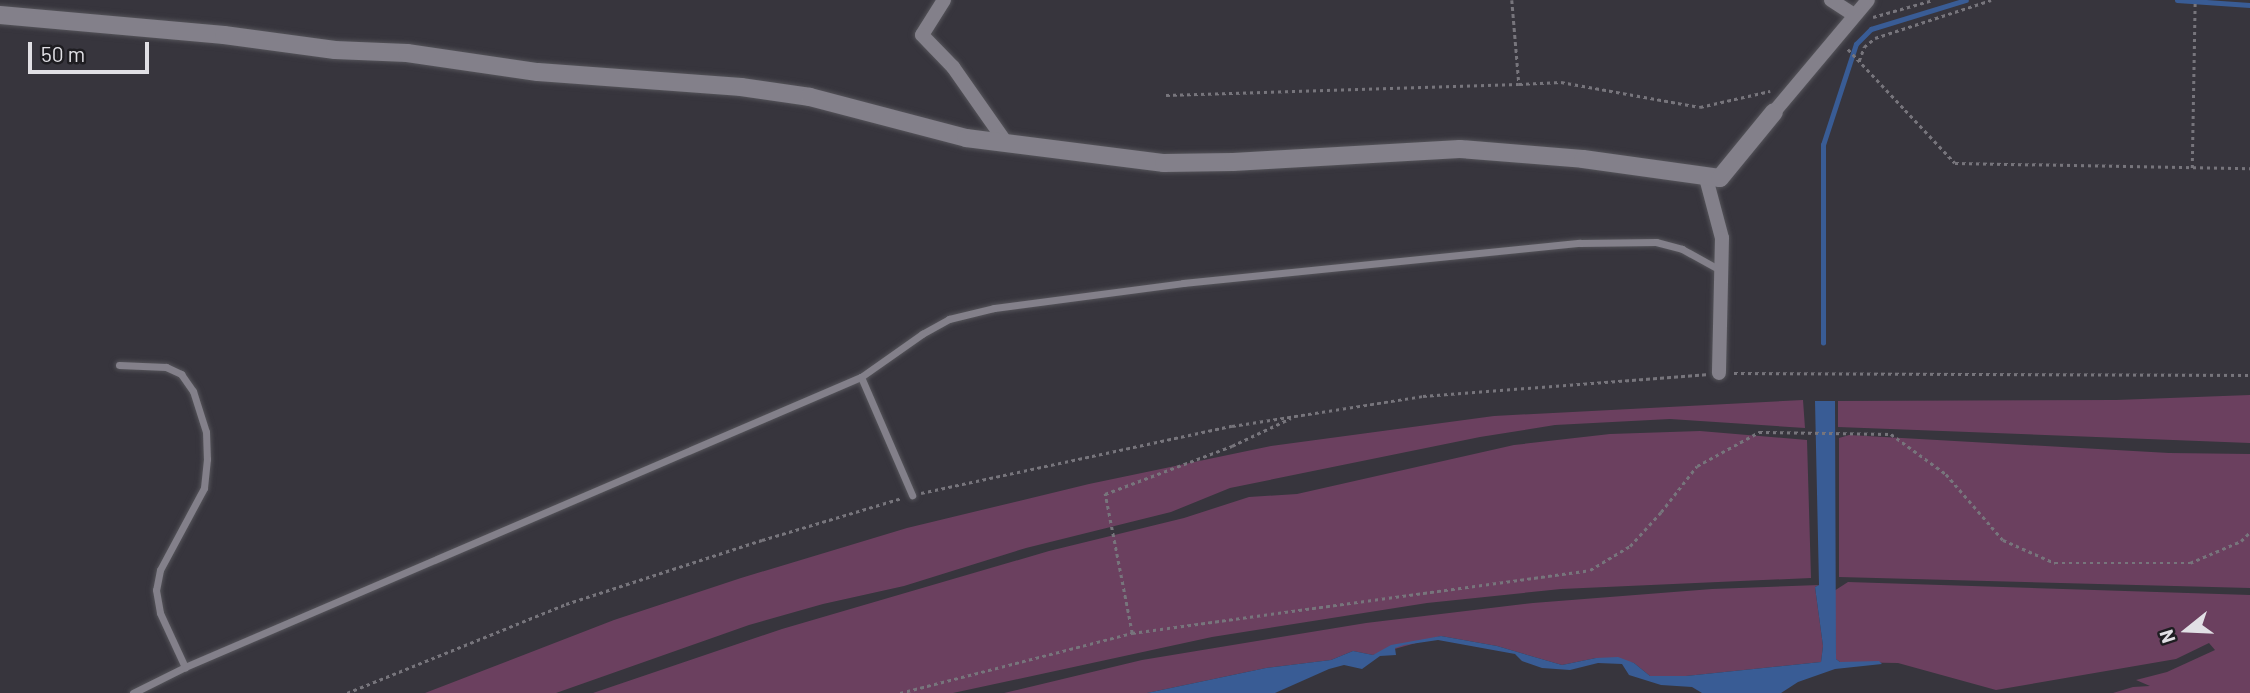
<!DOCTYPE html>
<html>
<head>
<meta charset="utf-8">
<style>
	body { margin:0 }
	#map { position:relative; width:2250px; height:693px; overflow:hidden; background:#37353d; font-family:Barlow,sans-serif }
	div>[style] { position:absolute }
	.green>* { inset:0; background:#6b405f }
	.water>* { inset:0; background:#395c95 }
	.stream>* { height:4.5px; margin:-2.25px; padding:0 2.25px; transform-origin:2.25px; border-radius:2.25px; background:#395c95 }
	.path>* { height:2.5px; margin-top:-1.25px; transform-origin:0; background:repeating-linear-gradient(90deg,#77757c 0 3.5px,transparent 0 7px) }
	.roads { filter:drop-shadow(0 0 2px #55545a) drop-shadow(0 0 2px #55545a) }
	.lane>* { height:7px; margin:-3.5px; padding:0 3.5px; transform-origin:3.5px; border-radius:3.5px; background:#83808a }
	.street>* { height:14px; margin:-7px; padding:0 7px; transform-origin:7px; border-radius:7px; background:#83808a }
	.secondary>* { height:18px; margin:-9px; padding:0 9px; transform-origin:9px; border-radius:9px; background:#83808a }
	span { translate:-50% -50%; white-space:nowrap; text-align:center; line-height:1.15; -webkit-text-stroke:5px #1e1d21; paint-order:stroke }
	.north { position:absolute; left:2152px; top:595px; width:70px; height:70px; -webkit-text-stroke:5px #1e1d21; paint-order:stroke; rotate:252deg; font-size:19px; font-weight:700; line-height:28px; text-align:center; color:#e1e0e5 }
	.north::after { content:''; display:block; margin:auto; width:24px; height:32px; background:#e1e0e5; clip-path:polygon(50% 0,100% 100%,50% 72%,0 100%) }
	.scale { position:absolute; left:28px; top:42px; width:121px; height:32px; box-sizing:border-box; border:4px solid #e1e0e5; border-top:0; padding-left:9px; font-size:21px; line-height:24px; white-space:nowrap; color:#e1e0e5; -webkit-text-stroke:5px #1e1d21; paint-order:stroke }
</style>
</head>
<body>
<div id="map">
	<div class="green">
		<div style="clip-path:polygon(2250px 395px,2250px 443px,1838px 427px,1838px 401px,2116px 400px)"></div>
		<div style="clip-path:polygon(1803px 400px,1805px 428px,1670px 419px,1555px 425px,1480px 437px,1230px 488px,1171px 512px,1026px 548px,904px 586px,823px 604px,749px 625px,556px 693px,425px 693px,614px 620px,741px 578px,907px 528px,1089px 484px,1271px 446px,1494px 416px)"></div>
		<div style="clip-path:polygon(1700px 431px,1807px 440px,1811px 578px,1561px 589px,1427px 603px,1212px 637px,953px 693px,593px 693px,782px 629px,1049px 551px,1184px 518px,1249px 497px,1297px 494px,1514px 445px,1610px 434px)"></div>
		<div style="clip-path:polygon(1849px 435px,2169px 453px,2250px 454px,2250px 588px,1839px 577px,1839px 438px)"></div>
		<div style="clip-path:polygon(1848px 582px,2250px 595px,2250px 693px,2113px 693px,2133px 687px,2150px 686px,2136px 680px,2167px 672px,2215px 650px,2209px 643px,2176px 659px,1996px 690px,1898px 663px,1840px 662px,1836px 659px,1834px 591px)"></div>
		<div style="clip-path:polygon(1819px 585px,1815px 587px,1823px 646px,1821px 662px,1686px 676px,1650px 676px,1634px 663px,1596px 658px,1562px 665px,1497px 646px,1441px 636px,1373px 655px,1353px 651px,1331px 660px,1266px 668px,1147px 693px,1004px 693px,1142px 660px,1366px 623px,1533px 603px,1712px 589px)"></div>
	</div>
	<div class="water">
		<div style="clip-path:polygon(1815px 401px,1835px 401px,1836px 659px,1840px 662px,1879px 661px,1882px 664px,1835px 669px,1798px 682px,1781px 693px,1702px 693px,1692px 687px,1661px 685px,1629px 675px,1622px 664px,1598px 663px,1570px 670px,1542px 668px,1522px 661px,1515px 654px,1438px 640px,1404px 645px,1395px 648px,1396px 655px,1380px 656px,1362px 669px,1344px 665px,1329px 669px,1275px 693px,1147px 693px,1266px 668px,1331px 660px,1353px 651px,1373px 655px,1391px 645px,1441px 636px,1497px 646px,1562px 665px,1596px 658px,1618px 657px,1634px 663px,1650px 676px,1686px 676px,1821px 662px,1823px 646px,1815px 587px,1819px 585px)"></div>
	</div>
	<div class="stream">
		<div style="left:2177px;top:0;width:73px;rotate:3.9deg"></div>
		<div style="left:1823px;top:343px;width:198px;rotate:-90deg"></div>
		<div style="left:1823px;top:145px;width:106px;rotate:-71.9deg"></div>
		<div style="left:1856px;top:44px;width:21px;rotate:-45deg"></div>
		<div style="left:1871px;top:29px;width:99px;rotate:-17deg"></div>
	</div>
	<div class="path">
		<div style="left:1512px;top:0;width:84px;rotate:85.2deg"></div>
		<div style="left:1519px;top:84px;width:42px;rotate:-2.7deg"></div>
		<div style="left:1561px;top:82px;width:141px;rotate:10.2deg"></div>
		<div style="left:1700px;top:107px;width:72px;rotate:-12.9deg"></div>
		<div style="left:1873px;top:17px;width:62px;rotate:-15.8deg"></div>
		<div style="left:1848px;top:49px;width:156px;rotate:46.8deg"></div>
		<div style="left:1955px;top:163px;width:295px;rotate:1deg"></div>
		<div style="left:1859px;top:61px;width:15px;rotate:-70deg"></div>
		<div style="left:1864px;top:47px;width:14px;rotate:-39deg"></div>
		<div style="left:1875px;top:38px;width:122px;rotate:-18.1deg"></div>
		<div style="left:1166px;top:95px;width:353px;rotate:-1.8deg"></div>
		<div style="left:2192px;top:168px;width:168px;rotate:-89deg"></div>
		<div style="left:1734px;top:373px;width:516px;rotate:0.22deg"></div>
		<div style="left:921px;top:493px;width:318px;rotate:-12.2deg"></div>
		<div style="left:1232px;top:426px;width:193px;rotate:-8.9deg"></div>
		<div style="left:1423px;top:396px;width:284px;rotate:-4.4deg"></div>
		<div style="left:1132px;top:633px;width:142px;rotate:-101deg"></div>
		<div style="left:1105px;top:494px;width:136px;rotate:-20.7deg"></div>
		<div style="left:1232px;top:446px;width:65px;rotate:-25.4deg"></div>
		<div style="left:347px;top:693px;width:236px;rotate:-22.1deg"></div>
		<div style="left:566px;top:604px;width:206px;rotate:-18.1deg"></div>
		<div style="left:762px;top:540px;width:146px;rotate:-16.7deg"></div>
		<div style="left:900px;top:693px;width:240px;rotate:-14.5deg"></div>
		<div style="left:1132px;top:633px;width:462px;rotate:-7.8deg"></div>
		<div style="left:1590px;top:570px;width:47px;rotate:-31deg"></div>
		<div style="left:1630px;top:546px;width:46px;rotate:-47.6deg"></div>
		<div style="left:1661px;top:512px;width:58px;rotate:-52deg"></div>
		<div style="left:1697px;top:466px;width:71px;rotate:-28.7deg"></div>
		<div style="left:1759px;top:432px;width:132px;rotate:0.9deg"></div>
		<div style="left:1891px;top:434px;width:68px;rotate:36deg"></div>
		<div style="left:1946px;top:474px;width:87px;rotate:49.2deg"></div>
		<div style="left:2003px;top:540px;width:57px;rotate:23.9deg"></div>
		<div style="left:2055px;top:563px;width:135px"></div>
		<div style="left:2190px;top:563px;width:56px;rotate:-23.3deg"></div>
		<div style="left:2241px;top:541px;width:13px;rotate:-45deg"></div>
	</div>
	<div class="roads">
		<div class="lane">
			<div style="left:119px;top:365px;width:47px;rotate:2.4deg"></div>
			<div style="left:166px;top:367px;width:17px;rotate:25deg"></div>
			<div style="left:181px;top:374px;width:21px;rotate:55deg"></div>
			<div style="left:193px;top:391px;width:43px;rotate:72.4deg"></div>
			<div style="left:206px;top:432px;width:27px;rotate:88deg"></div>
			<div style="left:207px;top:459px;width:29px;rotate:96deg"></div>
			<div style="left:204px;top:488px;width:93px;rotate:118.2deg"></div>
			<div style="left:160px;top:570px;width:20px;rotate:101deg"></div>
			<div style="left:156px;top:590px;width:23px;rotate:80deg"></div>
			<div style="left:160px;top:613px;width:60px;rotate:65.2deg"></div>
			<div style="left:861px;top:377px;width:129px;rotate:66.6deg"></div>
			<div style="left:133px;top:693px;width:58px;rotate:-26.6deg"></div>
			<div style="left:185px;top:667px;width:736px;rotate:-23.22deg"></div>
			<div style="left:861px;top:377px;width:75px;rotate:-35.2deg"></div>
			<div style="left:922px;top:334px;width:31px;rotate:-29deg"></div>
			<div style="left:949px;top:319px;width:46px;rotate:-13.7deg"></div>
			<div style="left:994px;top:308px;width:191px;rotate:-7.5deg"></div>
			<div style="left:1183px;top:283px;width:399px;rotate:-5.8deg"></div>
			<div style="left:1580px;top:243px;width:76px;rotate:-0.8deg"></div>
			<div style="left:1656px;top:242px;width:27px;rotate:15deg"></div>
			<div style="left:1682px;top:249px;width:43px;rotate:28.9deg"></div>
		</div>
		<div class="street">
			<div style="left:944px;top:0;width:41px;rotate:122.2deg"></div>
			<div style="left:922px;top:35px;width:45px;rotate:45.9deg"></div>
			<div style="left:953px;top:67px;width:94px;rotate:55deg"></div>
			<div style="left:1831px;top:0;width:27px;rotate:33deg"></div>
			<div style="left:1774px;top:112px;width:146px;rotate:-50deg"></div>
			<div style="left:1706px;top:178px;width:62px;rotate:75.1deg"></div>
			<div style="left:1722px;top:238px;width:135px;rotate:91.3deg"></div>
		</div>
		<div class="secondary">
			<div style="left:0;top:15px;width:225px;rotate:5.1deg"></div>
			<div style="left:224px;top:35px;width:112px;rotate:7.7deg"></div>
			<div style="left:335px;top:50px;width:72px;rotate:2.4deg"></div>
			<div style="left:407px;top:53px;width:132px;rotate:8.3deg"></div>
			<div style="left:538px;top:72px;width:204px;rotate:4.2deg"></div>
			<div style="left:741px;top:87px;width:70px;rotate:8.2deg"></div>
			<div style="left:810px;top:97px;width:161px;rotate:14.7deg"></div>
			<div style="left:966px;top:138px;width:200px;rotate:7.2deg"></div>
			<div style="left:1164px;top:163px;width:69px;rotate:-0.8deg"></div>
			<div style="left:1233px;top:162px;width:227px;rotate:-3.3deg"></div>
			<div style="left:1460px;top:149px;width:123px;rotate:4.6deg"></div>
			<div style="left:1583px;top:159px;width:138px;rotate:7.9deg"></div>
			<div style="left:1720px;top:178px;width:85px;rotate:-50.7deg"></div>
		</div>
	</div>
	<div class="north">N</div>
	<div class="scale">50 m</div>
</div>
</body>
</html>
